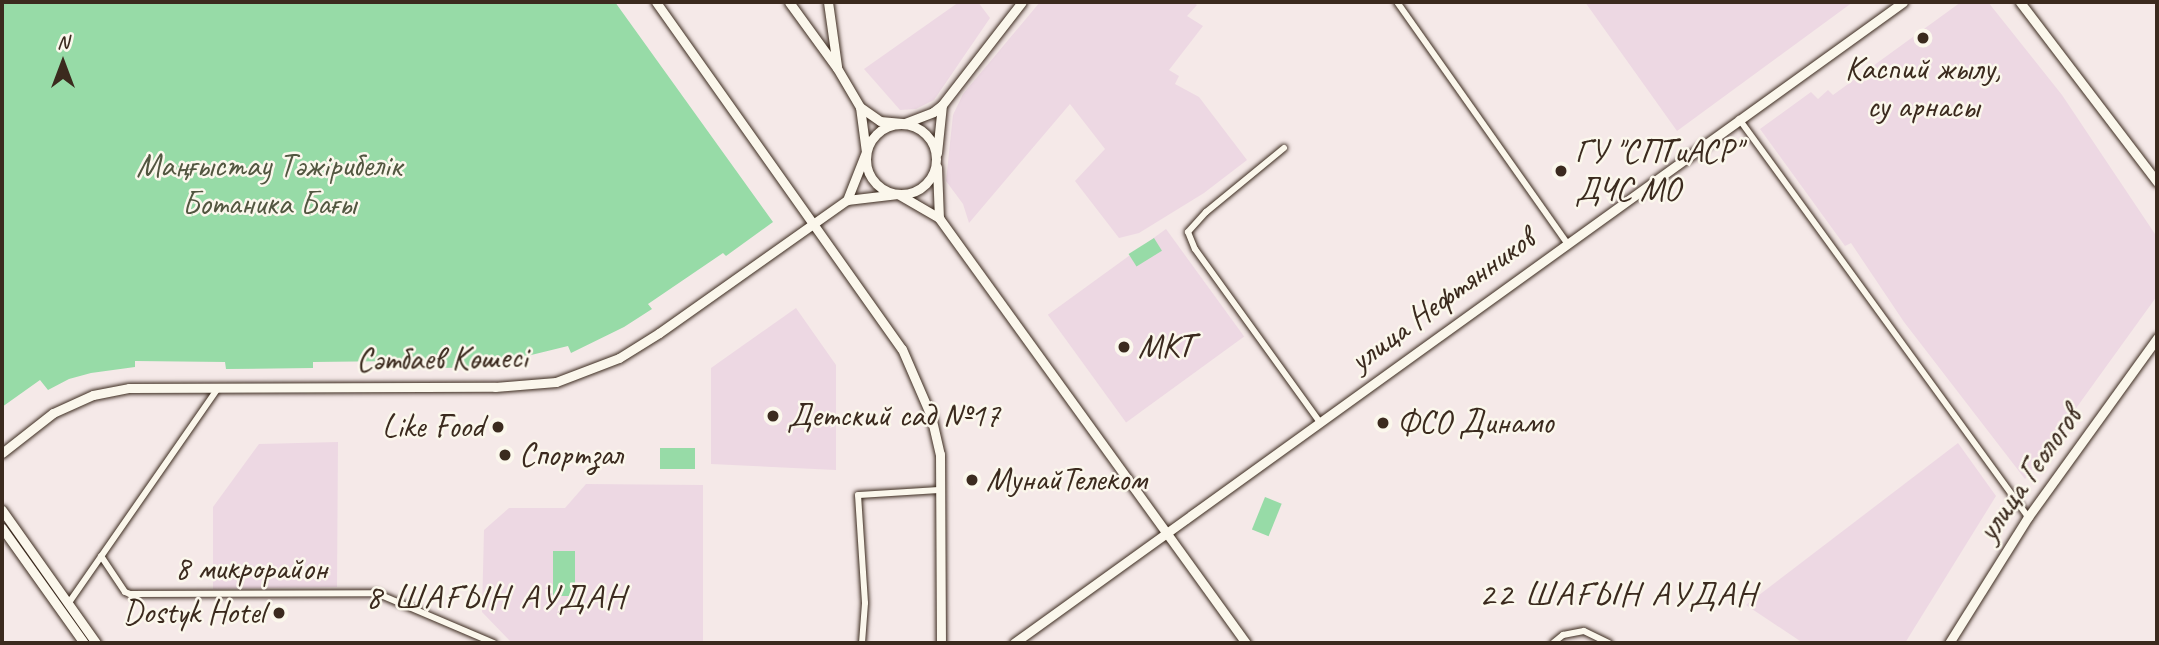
<!DOCTYPE html>
<html>
<head>
<meta charset="utf-8">
<style>
	body { margin:0 }
	#map { position:relative; width:2159px; height:645px; overflow:hidden; background:#f5e9e8; font-family:Caveat,sans-serif }
	div>[style] { position:absolute }
	.built>* { inset:0; background:#edd8e3; transform-origin:0 0 }
	.green>* { inset:0; background:#97dba7; transform-origin:0 0 }
	.roads { filter:drop-shadow(0 0 2px #3b2a1e) drop-shadow(0 0 2px #3b2a1e) }
	.street>* { height:6px; margin:-3px; padding:0 3px; transform-origin:3px; border-radius:3px; background:#fbf7ec }
	.secondary>* { height:9px; margin:-4.5px; padding:0 4.5px; transform-origin:4.5px; border-radius:4.5px; background:#fbf7ec }
	.secondary>.ring { margin:-4.5px; padding:0; box-sizing:content-box; background:none; border:9px solid #fbf7ec; border-radius:50% }
	.dots>* { width:19px; height:19px; translate:-50% -50%; box-sizing:border-box; border:4px solid #fbf7ec; border-radius:50% }
	span { translate:-50% -50%; white-space:nowrap; text-align:center; line-height:1.15; -webkit-text-stroke:5px #fbf7ec; paint-order:stroke }
	.poi-label { font-size:33px; color:#3b2a1e }
	.left { translate:0 -50%; text-align:left }
	.right { translate:-100% -50%; text-align:right }
	.park-label { font-size:33px; color:#525640 }
	.street-label { font-size:33px; color:#3b2a1e }
	.neighbourhood-label { font-size:35px; color:#3b2a1e; letter-spacing:2px }
	.frame { position:absolute; inset:0; border:4px solid #3b2a1e; pointer-events:none }
	.north { position:absolute; left:28px; top:28px; width:70px; height:70px; -webkit-text-stroke:5px #fbf7ec; paint-order:stroke; rotate:0deg; font-size:19px; font-weight:700; line-height:28px; text-align:center; color:#3b2a1e }
	.north::after { content:''; display:block; margin:auto; width:24px; height:32px; background:#3b2a1e; clip-path:polygon(50% 0,100% 100%,50% 72%,0 100%) }
</style>
</head>
<body>
<div id="map">
	<div class="built">
		<div style="clip-path:polygon(959px 2px,978px 2px,990px 18px,934px 100px,916px 109px,900px 110px,864px 69px)"></div>
		<div style="clip-path:polygon(1040px 2px,1193px 2px,1197px 5px,1187px 16px,1203px 26px,1169px 70px,1179px 76px,1175px 84px,1199px 97px,1247px 160px,1204px 193px,1139px 233px,1119px 238px,1075px 181px,1105px 149px,1070px 104px,969px 223px,963px 204px,946px 181px,953px 115px,963px 94px)"></div>
		<div style="clip-path:polygon(1585px 2px,1853px 2px,1677px 131px)"></div>
		<div style="clip-path:polygon(1961px 2px,1988px 2px,2062px 95px,2157px 237px,2157px 296px,2025px 479px,1904px 322px,1851px 243px,1845px 246px,1760px 129px,1811px 92px,1818px 99px,1828px 90px,1833px 95px)"></div>
		<div style="left:1166px;top:229px;width:133px;height:146px;rotate:54deg"></div>
		<div style="clip-path:polygon(796px 308px,836px 365px,836px 470px,711px 464px,711px 368px)"></div>
		<div style="clip-path:polygon(338px 442px,337px 587px,213px 589px,213px 507px,259px 444px)"></div>
		<div style="clip-path:polygon(1958px 443px,1996px 496px,1905px 643px,1803px 643px,1746px 605px)"></div>
		<div style="clip-path:polygon(586px 484px,703px 485px,703px 641px,512px 643px,482px 612px,484px 530px,509px 508px,565px 508px)"></div>
	</div>
	<div class="green">
		<div style="clip-path:polygon(2px 2px,615px 2px,773px 222px,726px 256px,723px 253px,648px 304px,652px 309px,624px 327px,571px 353px,568px 346px,523px 357px,485px 360px,484px 367px,399px 369px,399px 361px,313px 362px,313px 368px,226px 369px,225px 362px,135px 361px,135px 367px,91px 373px,69px 379px,48px 390px,40px 380px,2px 407px)"></div>
		<div style="left:1154px;top:238px;width:15px;height:30px;rotate:58deg"></div>
		<div style="left:660px;top:448px;width:35px;height:21px"></div>
		<div style="left:1265px;top:497px;width:18px;height:35px;rotate:22deg"></div>
		<div style="left:553px;top:551px;width:22px;height:45px"></div>
	</div>
	<div class="roads">
		<div class="street">
			<div style="left:1397px;top:2px;width:295px;rotate:54.8deg"></div>
			<div style="left:1739px;top:119px;width:492px;rotate:54deg"></div>
			<div style="left:1284px;top:148px;width:101px;rotate:140.6deg"></div>
			<div style="left:1206px;top:212px;width:27px;rotate:132deg"></div>
			<div style="left:1188px;top:232px;width:18px;rotate:68deg"></div>
			<div style="left:1195px;top:249px;width:212px;rotate:54.2deg"></div>
			<div style="left:101px;top:556px;width:43px;rotate:56.3deg"></div>
			<div style="left:125px;top:592px;width:5px;rotate:22deg"></div>
			<div style="left:130px;top:594px;width:246px;rotate:-0.2deg"></div>
			<div style="left:376px;top:593px;width:128px;rotate:23deg"></div>
			<div style="left:68px;top:604px;width:264px;rotate:-55.2deg"></div>
			<div style="left:862px;top:643px;width:40px;rotate:-85.7deg"></div>
			<div style="left:865px;top:603px;width:108px;rotate:-93.7deg"></div>
			<div style="left:858px;top:495px;width:82px;rotate:-3.5deg"></div>
			<div style="left:1553px;top:643px;width:13px;rotate:-39deg"></div>
			<div style="left:1563px;top:635px;width:21px;rotate:-11deg"></div>
			<div style="left:1584px;top:631px;width:28px;rotate:26deg"></div>
		</div>
		<div class="secondary">
			<div style="left:656px;top:2px;width:425px;rotate:54.7deg"></div>
			<div style="left:902px;top:349px;width:73px;rotate:66.6deg"></div>
			<div style="left:931px;top:416px;width:39px;rotate:77deg"></div>
			<div style="left:940px;top:454px;width:189px;rotate:89.7deg"></div>
			<div style="left:789px;top:2px;width:82px;rotate:54deg"></div>
			<div style="left:837px;top:68px;width:45px;rotate:59.5deg"></div>
			<div style="left:860px;top:107px;width:45px;rotate:82.4deg"></div>
			<div style="left:866px;top:152px;width:52px;rotate:111.6deg"></div>
			<div style="left:828px;top:2px;width:65px;rotate:82deg"></div>
			<div style="left:2020px;top:2px;width:226px;rotate:52.7deg"></div>
			<div style="left:860px;top:107px;width:24px;rotate:35deg"></div>
			<div style="left:880px;top:121px;width:25px;rotate:5deg"></div>
			<div style="left:905px;top:123px;width:30px;rotate:-21deg"></div>
			<div style="left:933px;top:112px;width:11px;rotate:-38deg"></div>
			<div style="left:942px;top:105px;width:130px;rotate:-52.2deg"></div>
			<div class="ring" style="left:866px;top:124px;width:61px;height:61px"></div>
			<div style="left:937px;top:153px;width:48px;rotate:-84.1deg"></div>
			<div style="left:937px;top:167px;width:51px;rotate:87.8deg"></div>
			<div style="left:2px;top:453px;width:65px;rotate:-38.1deg"></div>
			<div style="left:53px;top:413px;width:44px;rotate:-24.2deg"></div>
			<div style="left:93px;top:395px;width:37px;rotate:-11deg"></div>
			<div style="left:129px;top:388px;width:366px;rotate:-0.2deg"></div>
			<div style="left:495px;top:387px;width:61px;rotate:-4.7deg"></div>
			<div style="left:556px;top:382px;width:67px;rotate:-20.9deg"></div>
			<div style="left:619px;top:358px;width:47px;rotate:-32deg"></div>
			<div style="left:659px;top:333px;width:230px;rotate:-35.3deg"></div>
			<div style="left:847px;top:200px;width:51px;rotate:-6.7deg"></div>
			<div style="left:898px;top:194px;width:48px;rotate:30.3deg"></div>
			<div style="left:939px;top:218px;width:524px;rotate:54.16deg"></div>
			<div style="left:2px;top:510px;width:163px;rotate:54.7deg"></div>
			<div style="left:2px;top:528px;width:141px;rotate:54.5deg"></div>
			<div style="left:1014px;top:643px;width:1096px;rotate:-35.79deg"></div>
			<div style="left:1949px;top:643px;width:149px;rotate:-57.9deg"></div>
			<div style="left:2028px;top:517px;width:221px;rotate:-54.2deg"></div>
		</div>
	</div>
	<div class="dots">
		<div style="left:1923px;top:38px;background:#3b2a1e"></div>
		<div style="left:1561px;top:171px;background:#3b2a1e"></div>
		<div style="left:1124px;top:347px;background:#3b2a1e"></div>
		<div style="left:773px;top:416px;background:#3b2a1e"></div>
		<div style="left:1383px;top:423px;background:#3b2a1e"></div>
		<div style="left:498px;top:427px;background:#3b2a1e"></div>
		<div style="left:505px;top:455px;background:#3b2a1e"></div>
		<div style="left:972px;top:480px;background:#3b2a1e"></div>
		<div style="left:279px;top:613px;background:#3b2a1e"></div>
	</div>
	<div class="poi-label">
		<span style="left:1923px;top:88px">Каспий жылу,<br>су арнасы</span>
		<span class="left" style="left:1575px;top:171px">ГУ "СПТиАСР"<br>ДЧС МО</span>
		<span class="left" style="left:1138px;top:347px">МКТ</span>
		<span class="left" style="left:787px;top:416px">Детский сад №17</span>
		<span class="left" style="left:1397px;top:423px">ФСО Динамо</span>
		<span class="right" style="left:484px;top:427px">Like Food</span>
		<span class="left" style="left:519px;top:455px">Спортзал</span>
		<span class="left" style="left:986px;top:480px">МунайТелеком</span>
		<span class="right" style="left:265px;top:613px">Dostyk Hotel</span>
	</div>
	<div class="park-label">
		<span style="left:269px;top:185px">Маңғыстау Тәжірибелік<br>Ботаника Бағы</span>
	</div>
	<div class="street-label">
		<span style="left:1442px;top:300px;rotate:-36deg">улица Нефтянников</span>
		<span style="left:442px;top:359px;rotate:-1deg">Сәтбаев Көшесі</span>
		<span style="left:2029px;top:474px;rotate:-55deg">улица Геологов</span>
		<span style="left:251px;top:569px">8 микрорайон</span>
	</div>
	<div class="neighbourhood-label">
		<span style="left:1618px;top:594px">22 ШАҒЫН АУДАН</span>
		<span style="left:496px;top:597px">8 ШАҒЫН АУДАН</span>
	</div>
	<div class="frame"></div>
	<div class="north">N</div>
</div>
</body>
</html>
